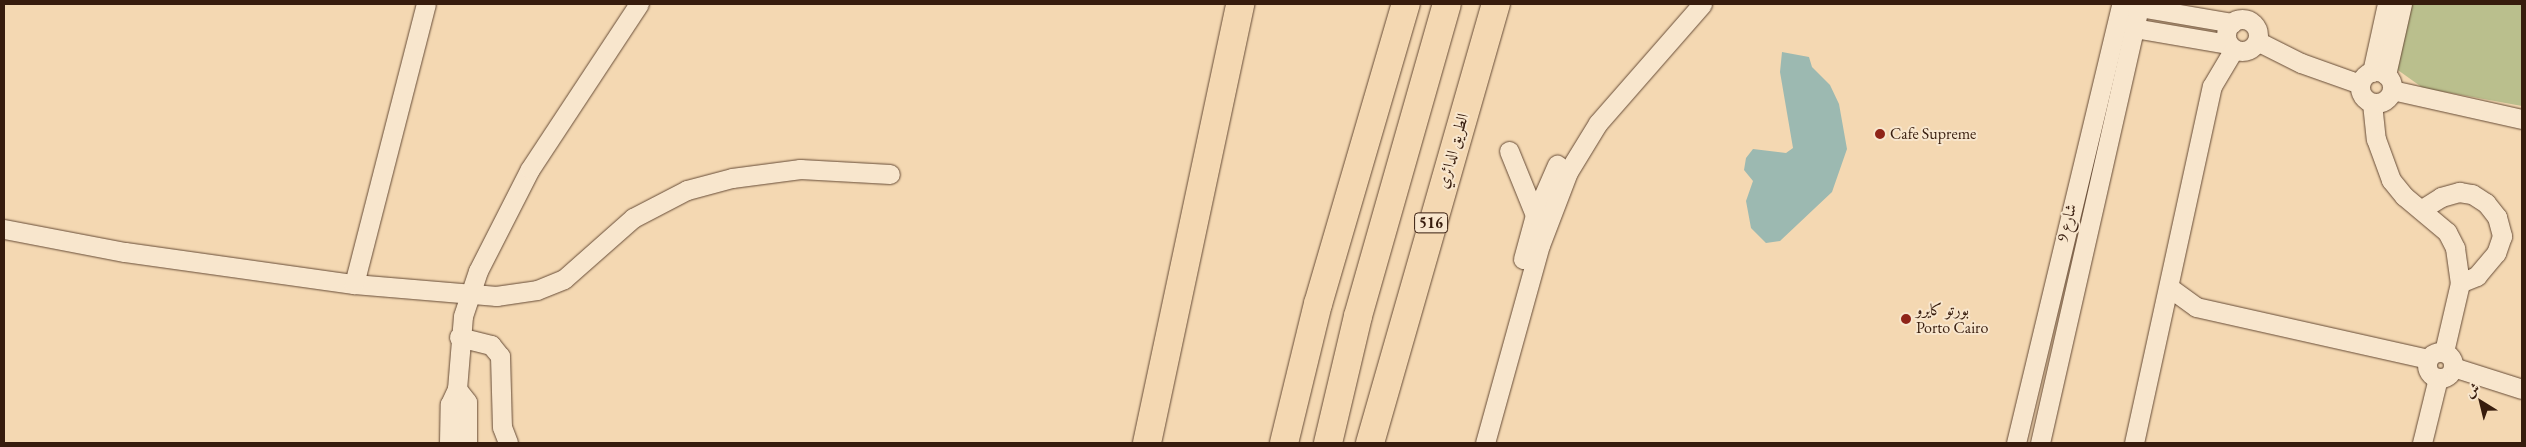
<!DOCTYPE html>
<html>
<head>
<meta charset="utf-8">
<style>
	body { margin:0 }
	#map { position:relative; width:2526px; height:447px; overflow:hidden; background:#f4d8b2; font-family:"EB Garamond",Amiri,serif }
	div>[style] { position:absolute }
	.green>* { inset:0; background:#babf8d }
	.water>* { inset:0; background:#9cb9b1 }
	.roads { filter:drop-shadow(0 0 1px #664b36) drop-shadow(0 0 1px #664b36) }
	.minor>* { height:19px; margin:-9.5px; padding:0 9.5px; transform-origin:9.5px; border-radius:9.5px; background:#f8e6cd }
	.minor>.ring { margin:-9.5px; padding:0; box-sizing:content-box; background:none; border:19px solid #f8e6cd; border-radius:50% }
	.highway>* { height:28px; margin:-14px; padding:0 14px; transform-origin:14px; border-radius:14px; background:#f4d8b2 }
	.dots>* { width:14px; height:14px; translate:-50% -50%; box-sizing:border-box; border:2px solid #f8e6cd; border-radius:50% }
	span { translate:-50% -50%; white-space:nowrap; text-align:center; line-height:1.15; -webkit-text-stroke:4px #f8e6cd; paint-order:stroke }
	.shield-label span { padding:1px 4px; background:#f8e6cd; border:1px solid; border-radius:4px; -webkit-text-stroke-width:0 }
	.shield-label { font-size:15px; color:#371c0d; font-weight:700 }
	.poi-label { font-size:16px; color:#371c0d }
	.left { translate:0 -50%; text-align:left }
	.street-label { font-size:16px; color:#371c0d }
	.frame { position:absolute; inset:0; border:5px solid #371c0d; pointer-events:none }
	.north { position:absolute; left:2456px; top:377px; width:50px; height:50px; -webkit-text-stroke:4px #f8e6cd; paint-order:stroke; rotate:324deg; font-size:14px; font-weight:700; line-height:20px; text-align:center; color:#371c0d }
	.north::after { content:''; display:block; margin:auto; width:18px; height:22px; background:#371c0d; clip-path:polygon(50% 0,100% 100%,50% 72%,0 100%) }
</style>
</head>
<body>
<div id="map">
	<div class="green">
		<div style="clip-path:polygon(2410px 4px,2522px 4px,2522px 106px,2423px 88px,2395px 68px)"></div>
	</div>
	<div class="water">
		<div style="clip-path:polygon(1782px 52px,1809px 57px,1812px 67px,1830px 85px,1839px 104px,1847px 149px,1832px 192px,1780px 241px,1766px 243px,1751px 228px,1746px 201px,1753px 181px,1744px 170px,1746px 158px,1753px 149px,1786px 153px,1793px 148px,1780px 72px)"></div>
	</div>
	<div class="roads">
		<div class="minor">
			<div style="left:2139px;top:7px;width:95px;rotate:9.7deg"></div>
			<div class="ring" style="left:2226px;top:19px;width:13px;height:13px"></div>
			<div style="left:2134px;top:28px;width:96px;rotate:9.6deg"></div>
			<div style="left:2257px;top:41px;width:49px;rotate:26.6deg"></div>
			<div style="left:2301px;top:63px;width:63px;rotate:19.6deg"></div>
			<div class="ring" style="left:2360px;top:71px;width:13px;height:13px"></div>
			<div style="left:2372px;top:72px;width:70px;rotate:-77.6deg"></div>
			<div style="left:2386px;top:75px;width:73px;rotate:-77.3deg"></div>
			<div style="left:2392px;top:90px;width:133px;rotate:12.6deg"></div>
			<div style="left:2372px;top:103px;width:36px;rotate:84deg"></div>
			<div style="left:2376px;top:139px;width:44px;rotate:69.9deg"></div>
			<div style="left:2391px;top:180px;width:21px;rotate:51deg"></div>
			<div style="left:2404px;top:196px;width:56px;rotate:39.9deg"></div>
			<div style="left:2447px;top:232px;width:18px;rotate:63deg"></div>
			<div style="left:2455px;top:248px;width:35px;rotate:82deg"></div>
			<div style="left:2460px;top:283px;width:71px;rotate:103.1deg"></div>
			<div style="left:1509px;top:151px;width:69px;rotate:67.9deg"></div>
			<div style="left:2422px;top:209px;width:22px;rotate:-32deg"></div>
			<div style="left:2441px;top:197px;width:19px;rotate:-16deg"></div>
			<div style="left:2459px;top:192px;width:13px;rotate:9deg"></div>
			<div style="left:2472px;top:194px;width:17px;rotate:33deg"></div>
			<div style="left:2486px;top:203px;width:18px;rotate:52deg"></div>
			<div style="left:2497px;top:217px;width:20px;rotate:75deg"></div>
			<div style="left:2502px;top:236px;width:18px;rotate:109deg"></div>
			<div style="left:2496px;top:253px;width:30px;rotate:130deg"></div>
			<div style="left:2477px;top:276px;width:18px;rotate:158deg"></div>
			<div style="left:4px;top:229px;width:123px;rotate:10.8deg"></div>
			<div style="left:125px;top:252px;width:231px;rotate:8deg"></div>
			<div style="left:354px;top:284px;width:143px;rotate:4.8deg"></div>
			<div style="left:496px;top:296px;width:41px;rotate:-8.3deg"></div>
			<div style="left:537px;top:290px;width:29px;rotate:-22deg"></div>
			<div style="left:564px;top:279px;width:92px;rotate:-41.5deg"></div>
			<div style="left:633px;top:218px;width:61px;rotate:-27.4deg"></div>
			<div style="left:687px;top:190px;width:47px;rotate:-14.9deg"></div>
			<div style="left:732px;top:178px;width:69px;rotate:-7.5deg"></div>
			<div style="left:800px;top:169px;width:90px;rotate:3.2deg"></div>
			<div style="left:1523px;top:259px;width:46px;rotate:-74.7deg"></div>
			<div style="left:1535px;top:215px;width:55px;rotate:-66.3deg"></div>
			<div style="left:354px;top:284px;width:289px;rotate:-75.6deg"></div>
			<div style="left:2170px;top:288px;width:32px;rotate:36deg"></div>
			<div style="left:2196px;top:307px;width:238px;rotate:12.6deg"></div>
			<div style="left:459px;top:337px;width:33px;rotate:14deg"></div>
			<div style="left:491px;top:345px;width:14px;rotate:51deg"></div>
			<div style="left:500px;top:356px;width:71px;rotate:88.4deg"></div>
			<div style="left:502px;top:427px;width:17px;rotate:69deg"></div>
			<div class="ring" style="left:2427px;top:352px;width:7px;height:7px"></div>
			<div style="left:2453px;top:367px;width:72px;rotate:17.7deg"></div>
			<div style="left:457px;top:389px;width:16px;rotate:52deg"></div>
			<div style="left:467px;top:402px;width:41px;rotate:90deg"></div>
			<div style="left:449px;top:443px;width:39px;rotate:-89deg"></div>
			<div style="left:450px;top:404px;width:17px;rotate:-65deg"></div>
			<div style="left:457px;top:389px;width:73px;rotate:-85.3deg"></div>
			<div style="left:463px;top:316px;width:47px;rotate:-71.6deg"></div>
			<div style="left:478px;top:271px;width:114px;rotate:-63deg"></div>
			<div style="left:530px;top:169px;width:198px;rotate:-56.6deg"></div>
			<div style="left:1485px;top:443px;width:205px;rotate:-74.5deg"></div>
			<div style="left:1540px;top:245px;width:78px;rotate:-69deg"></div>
			<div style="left:1568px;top:172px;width:57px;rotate:-58.5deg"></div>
			<div style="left:1598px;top:123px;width:158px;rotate:-48.8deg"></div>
			<div style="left:2016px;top:443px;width:451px;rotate:-76.5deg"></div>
			<div style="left:2040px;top:443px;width:450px;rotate:-77.2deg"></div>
			<div style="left:2134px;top:443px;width:365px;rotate:-77.7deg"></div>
			<div style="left:2212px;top:86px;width:43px;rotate:-59.3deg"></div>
			<div style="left:2422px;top:443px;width:67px;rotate:-76.2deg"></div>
		</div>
		<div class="highway">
			<div style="left:1147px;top:443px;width:449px;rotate:-78deg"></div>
			<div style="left:1284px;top:443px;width:143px;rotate:-76.3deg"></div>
			<div style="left:1318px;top:304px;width:313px;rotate:-73.7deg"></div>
			<div style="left:1328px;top:443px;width:130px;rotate:-76.7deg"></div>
			<div style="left:1358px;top:316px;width:324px;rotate:-74.1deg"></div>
			<div style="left:1370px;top:443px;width:457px;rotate:-74deg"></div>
		</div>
	</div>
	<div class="dots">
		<div style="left:1880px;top:134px;background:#8f2418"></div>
		<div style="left:1906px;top:319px;background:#8f2418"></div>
	</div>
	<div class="shield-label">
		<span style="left:1431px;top:223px">516</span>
	</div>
	<div class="poi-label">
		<span class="left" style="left:1890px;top:134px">Cafe Supreme</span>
		<span class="left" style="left:1916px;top:319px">بورتو كايرو<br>Porto Cairo</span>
	</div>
	<div class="street-label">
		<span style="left:1453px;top:151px;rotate:-74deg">الطريق الدائري</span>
		<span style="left:2067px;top:223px;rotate:-76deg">شارع 9</span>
	</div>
	<div class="frame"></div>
	<div class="north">ش</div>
</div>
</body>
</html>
